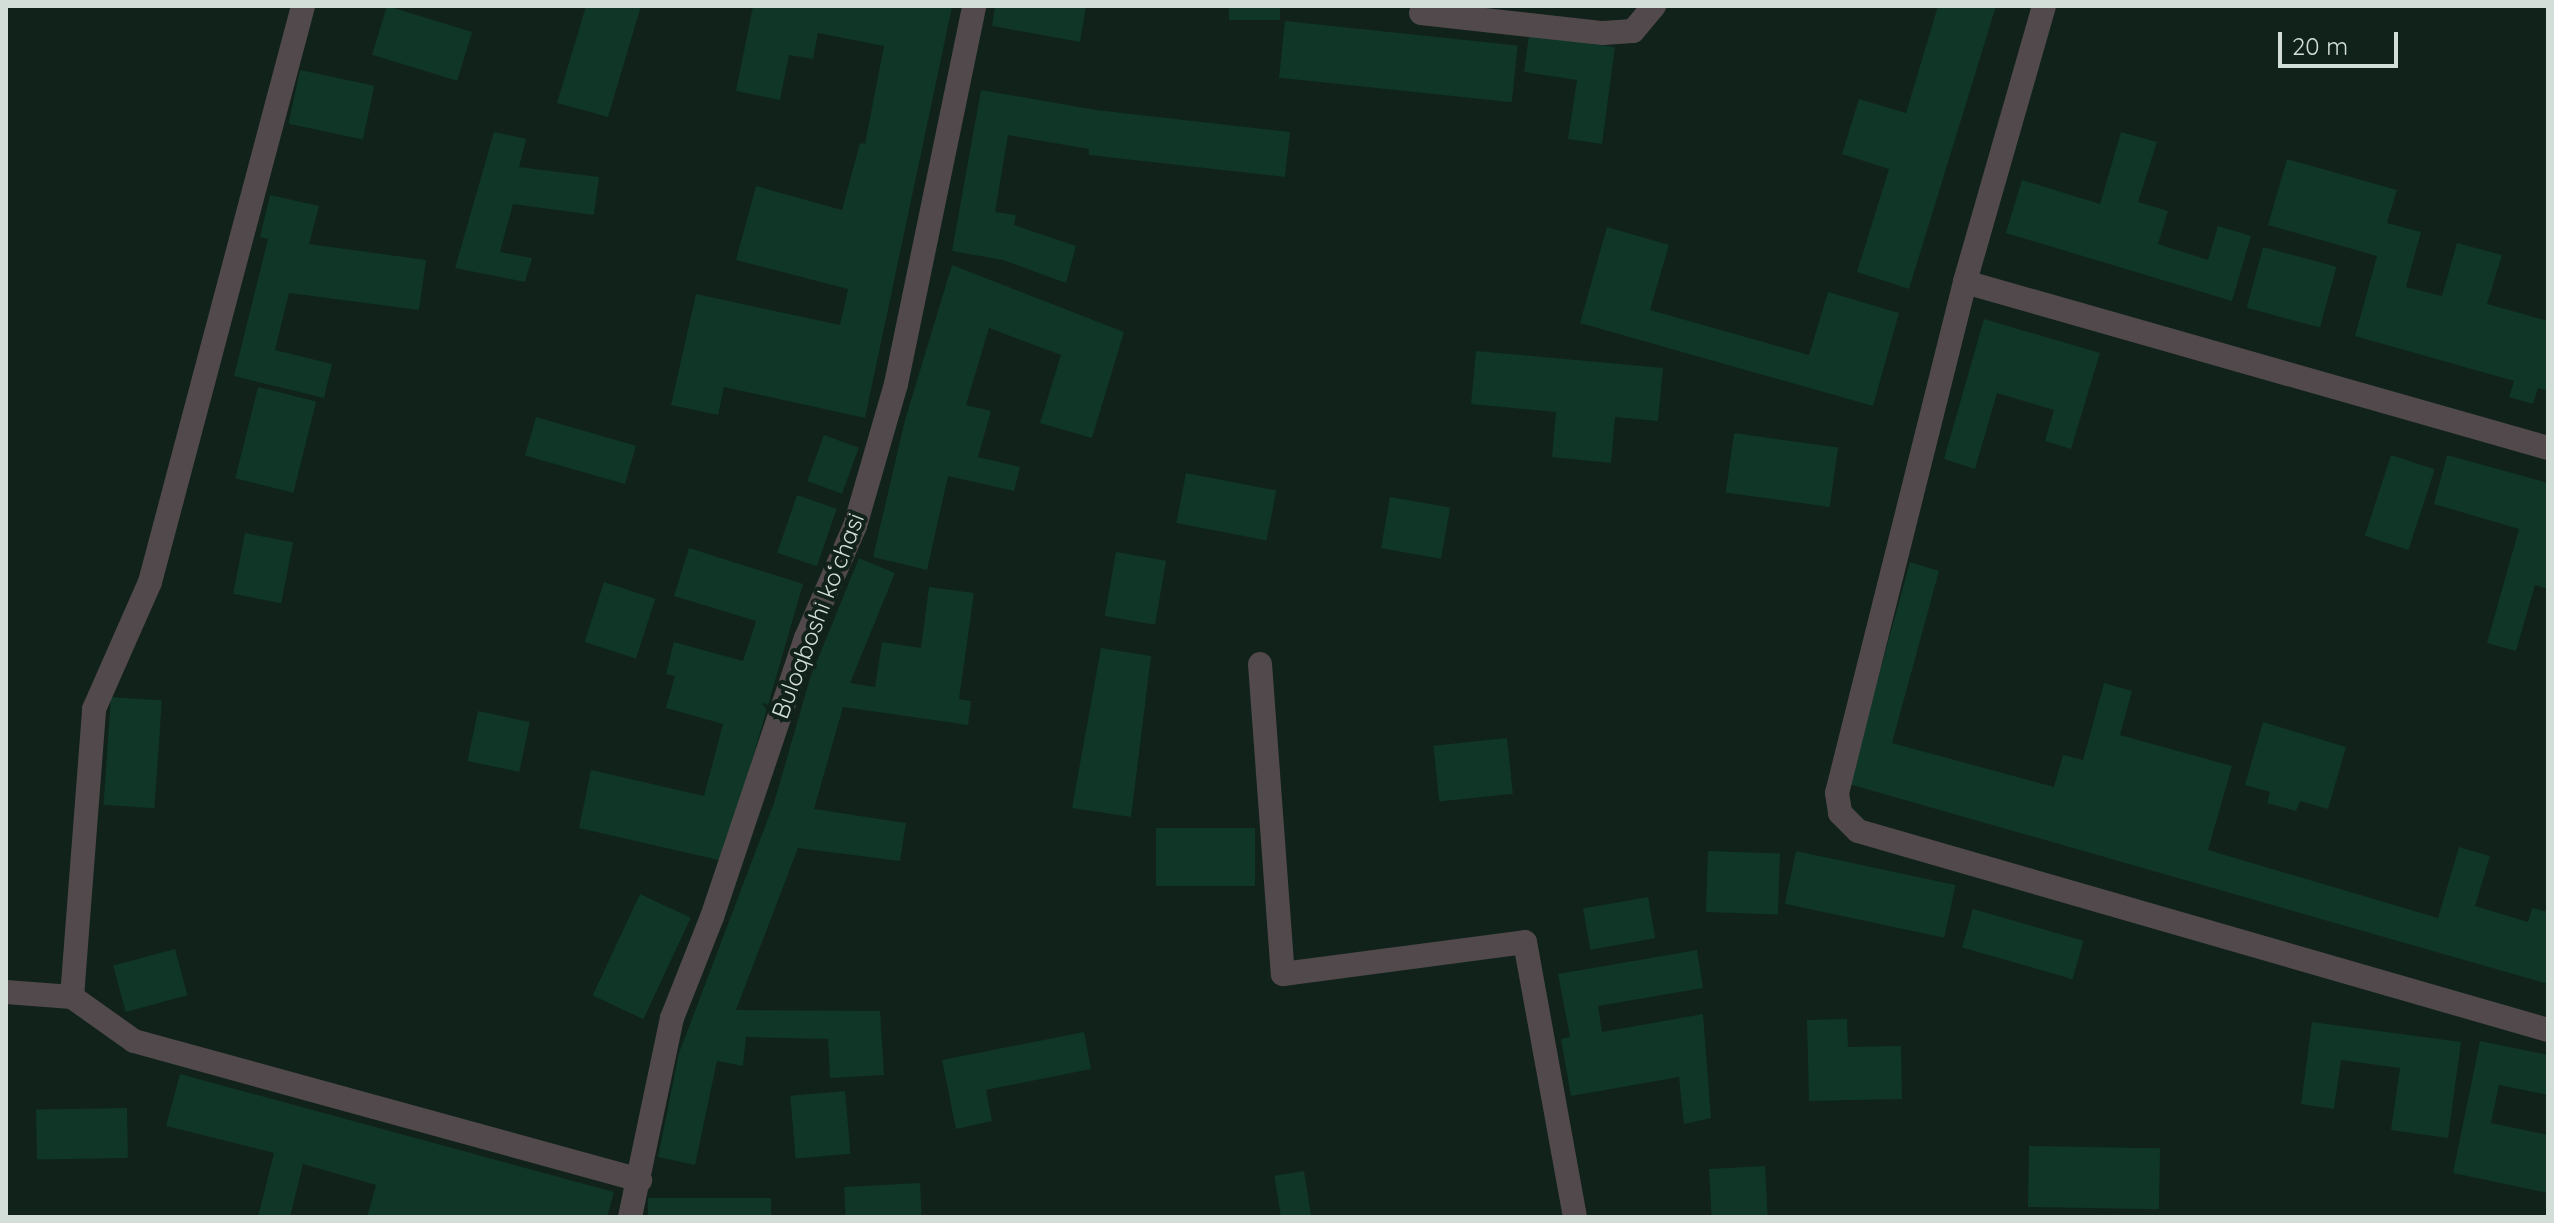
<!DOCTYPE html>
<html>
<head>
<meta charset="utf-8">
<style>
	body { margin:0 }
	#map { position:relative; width:2554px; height:1223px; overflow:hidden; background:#10221a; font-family:Quicksand,sans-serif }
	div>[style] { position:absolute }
	.building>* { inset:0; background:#0f3626; transform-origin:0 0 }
	.minor>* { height:24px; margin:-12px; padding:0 12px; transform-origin:12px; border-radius:12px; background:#52494c }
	span { translate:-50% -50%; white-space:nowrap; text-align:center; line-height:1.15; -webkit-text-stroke:8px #10221a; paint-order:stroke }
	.street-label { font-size:24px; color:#d3ded8 }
	.frame { position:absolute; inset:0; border:8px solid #d3ded8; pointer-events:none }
	.scale { position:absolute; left:2278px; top:32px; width:120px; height:36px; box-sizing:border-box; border:4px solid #d3ded8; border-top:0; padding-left:10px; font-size:24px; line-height:28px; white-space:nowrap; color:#d3ded8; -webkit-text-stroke:6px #10221a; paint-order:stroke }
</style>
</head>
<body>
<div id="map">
	<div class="building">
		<div style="left:387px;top:6px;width:89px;height:51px;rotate:17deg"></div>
		<div style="clip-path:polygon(586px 6px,641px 6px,608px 117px,557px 103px)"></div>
		<div style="clip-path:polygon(753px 6px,952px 7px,865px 418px,724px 387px,718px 415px,671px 405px,696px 294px,840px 325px,848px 289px,736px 260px,756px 186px,842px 210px,860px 143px,865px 144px,884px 46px,818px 33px,813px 59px,789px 55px,780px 100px,736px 91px)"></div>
		<div style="clip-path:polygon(995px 6px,1086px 6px,1080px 42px,992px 26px)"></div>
		<div style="left:1229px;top:6px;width:51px;height:14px"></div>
		<div style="clip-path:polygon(1938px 6px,1996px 6px,1909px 289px,1857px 272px,1889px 169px,1842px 154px,1859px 99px,1906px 113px)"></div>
		<div style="left:1285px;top:21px;width:234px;height:57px;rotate:6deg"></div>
		<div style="clip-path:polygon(1529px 35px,1615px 47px,1602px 144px,1568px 139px,1577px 80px,1524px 72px)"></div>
		<div style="left:300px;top:70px;width:76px;height:55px;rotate:12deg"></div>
		<div style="clip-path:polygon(981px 90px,1096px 110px,1290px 132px,1285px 177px,1089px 155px,1089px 149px,1008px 135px,995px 212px,1016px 215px,1014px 225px,1076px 246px,1066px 283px,1003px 260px,952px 251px)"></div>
		<div style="clip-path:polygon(494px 132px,526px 139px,519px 167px,599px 177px,594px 215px,513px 204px,500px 252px,532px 258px,525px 282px,455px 268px)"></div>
		<div style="clip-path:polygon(2121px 132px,2157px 142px,2138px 202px,2168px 211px,2158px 244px,2208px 260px,2218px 226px,2251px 236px,2232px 301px,2006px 233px,2022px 180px,2100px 204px)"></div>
		<div style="clip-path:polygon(2287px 159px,2397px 190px,2387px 223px,2421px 232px,2406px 287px,2442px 296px,2457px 243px,2502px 255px,2487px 304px,2548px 321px,2548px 391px,2538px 388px,2533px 404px,2509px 397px,2514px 381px,2355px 336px,2377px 256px,2268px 225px)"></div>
		<div style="clip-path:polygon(270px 195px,319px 206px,309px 244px,426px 260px,419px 310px,289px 293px,275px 350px,332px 364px,324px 398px,234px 376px,268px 239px,260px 237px)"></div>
		<div style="clip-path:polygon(1607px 227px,1669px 245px,1650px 310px,1809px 355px,1828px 292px,1899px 313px,1873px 406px,1580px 323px)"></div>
		<div style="left:2263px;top:247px;width:76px;height:63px;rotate:15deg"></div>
		<div style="clip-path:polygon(952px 265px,1124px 332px,1092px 438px,1040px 423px,1061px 355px,989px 328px,966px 405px,991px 411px,978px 457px,1020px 467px,1014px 491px,948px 476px,927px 570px,873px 557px,905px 420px)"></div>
		<div style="clip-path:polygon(1984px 319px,2100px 353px,2071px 449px,2045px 441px,2054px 410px,1997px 393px,1975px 469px,1944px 459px)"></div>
		<div style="clip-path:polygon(1476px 351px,1663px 368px,1658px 421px,1615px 417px,1611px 463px,1552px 457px,1556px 412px,1471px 404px)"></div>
		<div style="left:258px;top:387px;width:60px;height:94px;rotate:14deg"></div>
		<div style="left:536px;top:417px;width:104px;height:40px;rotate:16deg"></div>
		<div style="left:1734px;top:433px;width:105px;height:60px;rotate:8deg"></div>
		<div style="left:824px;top:435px;width:37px;height:49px;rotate:20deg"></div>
		<div style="left:2391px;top:455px;width:46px;height:85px;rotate:18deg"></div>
		<div style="clip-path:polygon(2447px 455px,2548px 483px,2548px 589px,2535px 585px,2516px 651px,2487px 643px,2519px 529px,2434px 504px)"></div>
		<div style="left:1186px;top:473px;width:92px;height:51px;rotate:11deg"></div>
		<div style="left:797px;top:495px;width:42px;height:61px;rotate:19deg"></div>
		<div style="left:1390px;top:497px;width:61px;height:52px;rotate:10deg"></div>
		<div style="left:245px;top:533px;width:49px;height:62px;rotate:11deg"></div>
		<div style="clip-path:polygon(689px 548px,803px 584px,723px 861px,579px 828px,591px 770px,704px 796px,723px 724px,666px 708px,675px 676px,666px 674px,674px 642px,743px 661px,756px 621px,674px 596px)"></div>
		<div style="left:1116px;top:552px;width:51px;height:65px;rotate:10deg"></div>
		<div style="clip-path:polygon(859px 558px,895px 573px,850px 683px,875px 687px,882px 642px,921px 648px,929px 587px,974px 593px,959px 699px,971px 701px,968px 725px,843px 707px,814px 809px,906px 823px,900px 861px,798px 848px,736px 1010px,880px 1011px,884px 1075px,830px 1078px,828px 1039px,746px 1037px,743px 1066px,717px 1061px,695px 1165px,658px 1157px,679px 1053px,774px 803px,810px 678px)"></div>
		<div style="clip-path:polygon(1910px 562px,1939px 571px,1892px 743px,2054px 787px,2063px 755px,2083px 760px,2104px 683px,2132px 691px,2120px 735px,2232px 766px,2208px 850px,2438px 918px,2459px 847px,2490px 856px,2475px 906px,2528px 922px,2532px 908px,2548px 912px,2548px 984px,1849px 784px)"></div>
		<div style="left:604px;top:582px;width:54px;height:63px;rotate:18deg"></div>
		<div style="clip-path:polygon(1101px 648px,1151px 656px,1131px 817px,1072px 808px)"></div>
		<div style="left:111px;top:697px;width:51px;height:108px;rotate:4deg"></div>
		<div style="left:478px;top:711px;width:53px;height:51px;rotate:12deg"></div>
		<div style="clip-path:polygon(2263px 722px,2346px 747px,2328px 809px,2300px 801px,2296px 811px,2267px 803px,2270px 792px,2245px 785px)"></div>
		<div style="left:1507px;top:738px;width:56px;height:74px;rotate:84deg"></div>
		<div style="left:1255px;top:828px;width:58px;height:99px;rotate:90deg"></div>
		<div style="left:1708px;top:851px;width:72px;height:61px;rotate:2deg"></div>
		<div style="left:1796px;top:851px;width:163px;height:54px;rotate:12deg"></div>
		<div style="left:640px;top:894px;width:56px;height:112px;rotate:25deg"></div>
		<div style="left:1648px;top:897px;width:42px;height:66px;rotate:80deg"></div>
		<div style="left:1973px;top:909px;width:115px;height:40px;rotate:16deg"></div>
		<div style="left:175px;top:949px;width:48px;height:64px;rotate:75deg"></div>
		<div style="clip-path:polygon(1697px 950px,1703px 988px,1598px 1006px,1602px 1032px,1703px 1014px,1711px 1118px,1684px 1124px,1679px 1077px,1571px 1096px,1561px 1039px,1570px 1037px,1558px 974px)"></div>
		<div style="clip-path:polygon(1847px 1019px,1848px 1047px,1901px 1046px,1902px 1099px,1809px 1101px,1807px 1020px)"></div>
		<div style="clip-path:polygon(2312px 1022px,2461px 1042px,2448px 1138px,2391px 1130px,2400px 1068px,2341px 1060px,2334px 1109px,2301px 1104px)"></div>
		<div style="clip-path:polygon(1084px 1032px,1091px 1069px,986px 1090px,992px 1121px,956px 1129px,942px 1060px)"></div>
		<div style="clip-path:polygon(2480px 1041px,2548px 1055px,2548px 1095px,2499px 1085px,2491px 1123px,2548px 1135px,2548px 1193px,2453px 1173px)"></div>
		<div style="clip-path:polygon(180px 1074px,614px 1192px,607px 1217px,367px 1217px,376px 1185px,303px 1164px,290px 1217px,258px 1217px,274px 1153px,166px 1126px)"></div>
		<div style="left:845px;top:1091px;width:63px;height:55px;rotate:85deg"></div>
		<div style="left:127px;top:1108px;width:50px;height:91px;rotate:89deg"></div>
		<div style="left:2029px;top:1146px;width:131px;height:61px;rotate:1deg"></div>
		<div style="left:1765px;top:1166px;width:51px;height:56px;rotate:87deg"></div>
		<div style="left:1304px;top:1171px;width:47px;height:30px;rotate:81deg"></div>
		<div style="left:920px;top:1183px;width:34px;height:76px;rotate:87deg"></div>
		<div style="left:648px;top:1198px;width:123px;height:19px"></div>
	</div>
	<div class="minor">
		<div style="left:2044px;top:6px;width:287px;rotate:106deg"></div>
		<div style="left:1965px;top:282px;width:527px;rotate:104.06deg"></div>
		<div style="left:1837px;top:793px;width:20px;rotate:81deg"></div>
		<div style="left:1840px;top:813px;width:25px;rotate:45deg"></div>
		<div style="left:1858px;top:831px;width:718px;rotate:16.09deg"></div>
		<div style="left:1421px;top:13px;width:183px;rotate:6.3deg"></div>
		<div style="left:1603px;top:33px;width:30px;rotate:-4deg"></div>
		<div style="left:1633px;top:31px;width:33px;rotate:-50deg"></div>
		<div style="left:1965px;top:282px;width:606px;rotate:15.89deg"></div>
		<div style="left:1260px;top:664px;width:311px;rotate:85.8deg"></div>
		<div style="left:1283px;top:974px;width:244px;rotate:-7.5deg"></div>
		<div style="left:1525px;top:942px;width:280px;rotate:79.7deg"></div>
		<div style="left:6px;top:992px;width:66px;rotate:4.3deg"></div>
		<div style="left:72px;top:997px;width:76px;rotate:35.4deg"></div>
		<div style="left:134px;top:1041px;width:525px;rotate:15.36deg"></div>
		<div style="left:72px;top:997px;width:289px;rotate:-85.6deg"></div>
		<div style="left:94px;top:709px;width:139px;rotate:-66.2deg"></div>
		<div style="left:150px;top:582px;width:596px;rotate:-75.12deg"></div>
		<div style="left:630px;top:1217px;width:203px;rotate:-78.1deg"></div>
		<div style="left:672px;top:1018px;width:109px;rotate:-68.4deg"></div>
		<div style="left:712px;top:917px;width:294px;rotate:-71.4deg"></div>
		<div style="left:806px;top:638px;width:122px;rotate:-66.4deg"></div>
		<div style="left:855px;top:526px;width:148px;rotate:-73.9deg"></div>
		<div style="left:896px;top:384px;width:386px;rotate:-78.3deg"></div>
	</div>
	<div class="street-label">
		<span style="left:818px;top:616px;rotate:-69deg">Buloqboshi koʻchasi</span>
	</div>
	<div class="frame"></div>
	<div class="scale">20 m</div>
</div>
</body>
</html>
